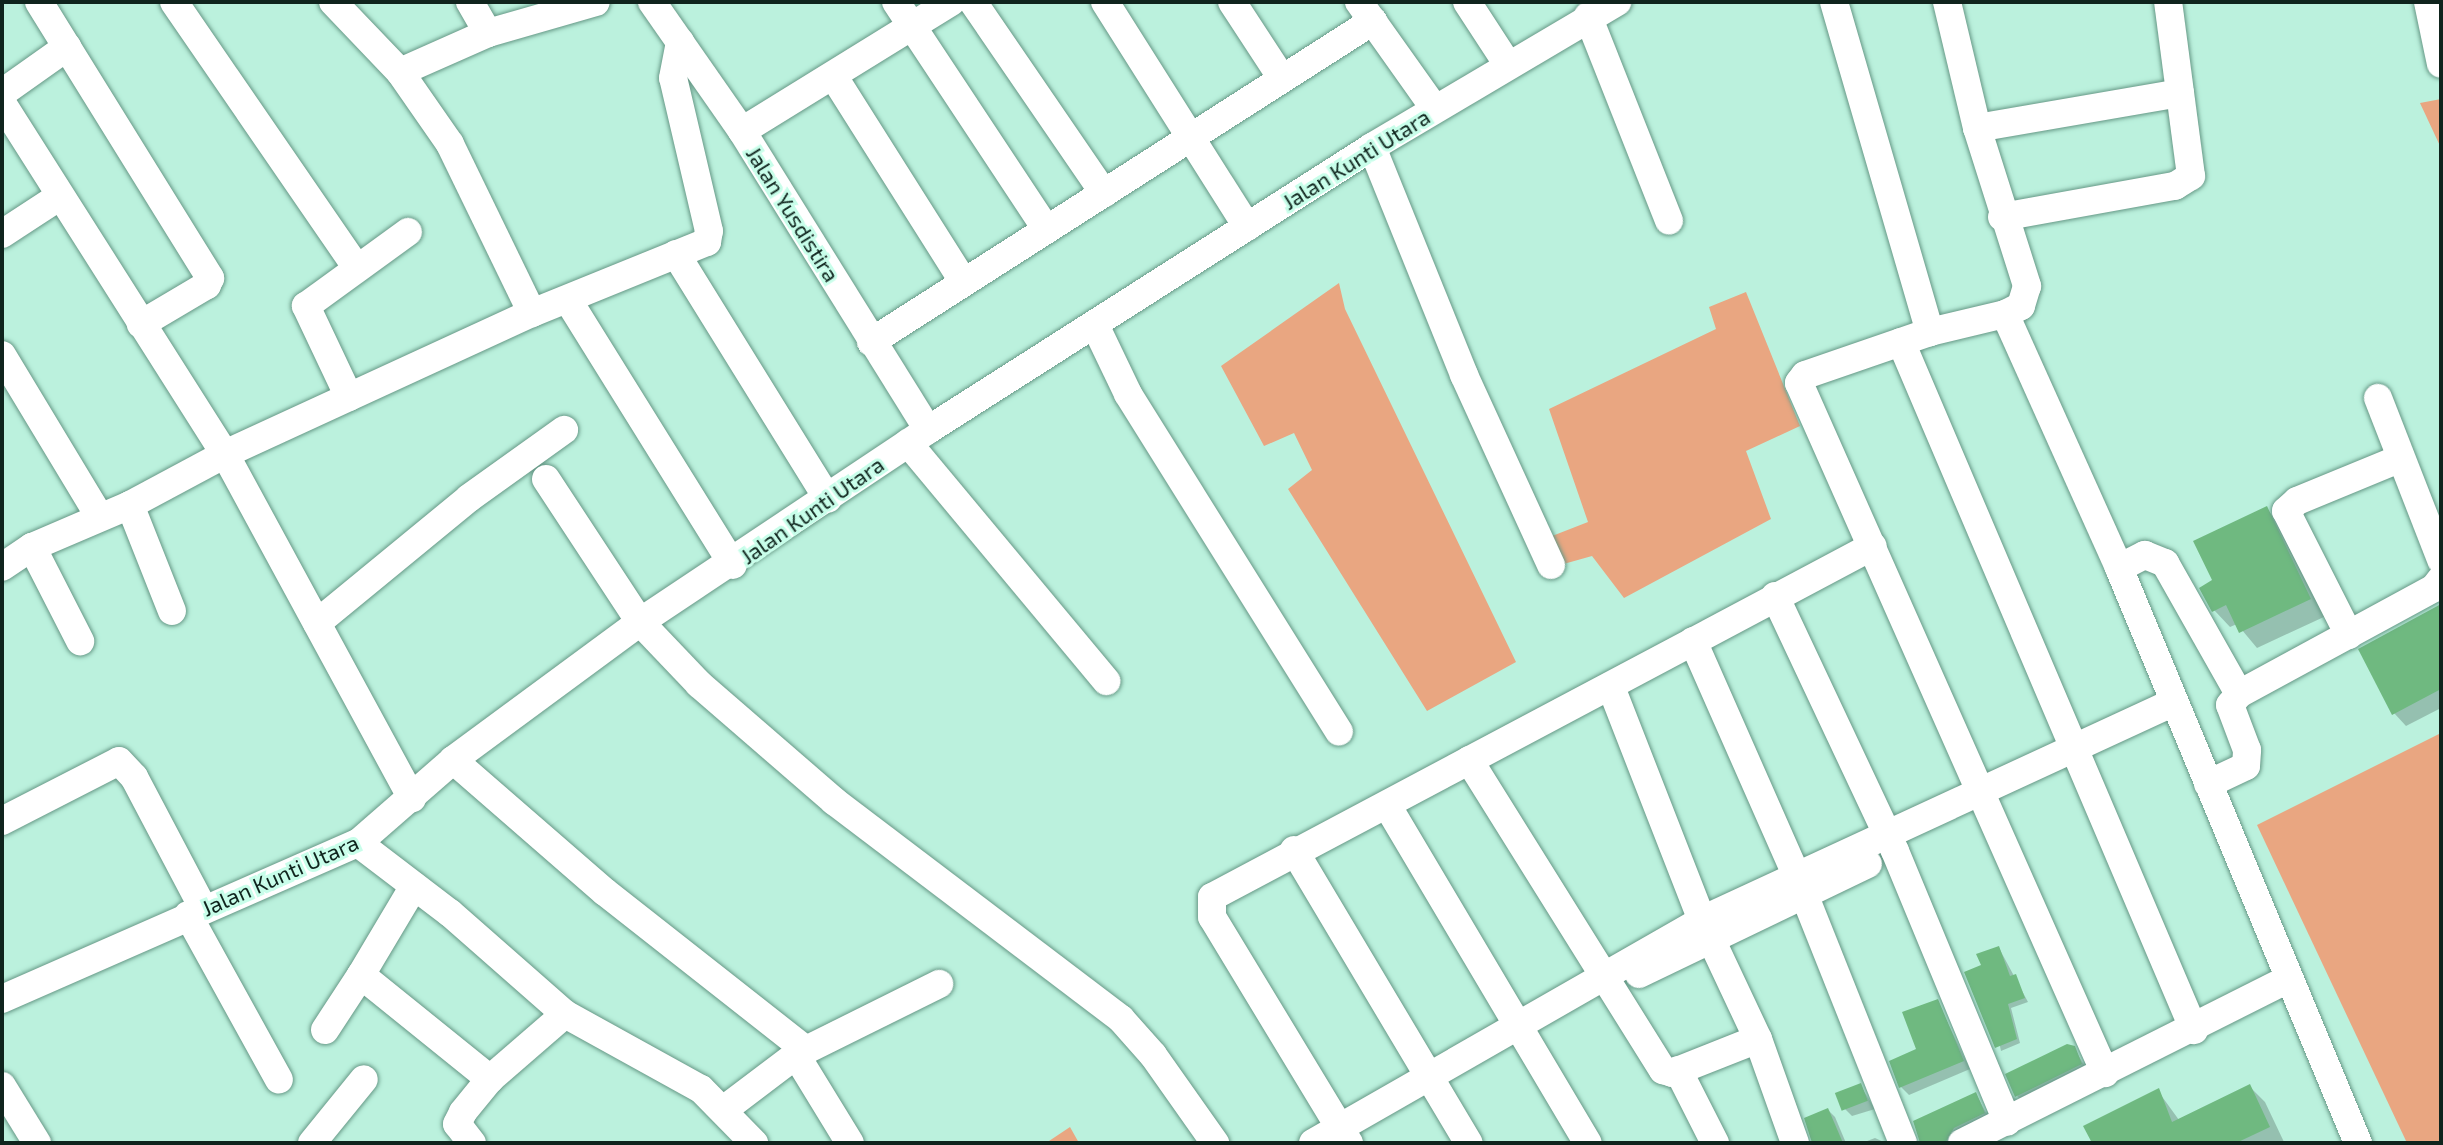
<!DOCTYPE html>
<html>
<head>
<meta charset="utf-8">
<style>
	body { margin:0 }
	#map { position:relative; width:2443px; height:1145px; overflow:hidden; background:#bbf1dd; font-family:"Exo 2",sans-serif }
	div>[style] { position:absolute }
	.green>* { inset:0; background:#e9a681 }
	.shadow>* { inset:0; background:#0003 }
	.building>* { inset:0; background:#6fb980; transform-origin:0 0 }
	.roads { filter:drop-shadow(0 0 2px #669886) drop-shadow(0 0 2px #669886) }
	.minor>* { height:28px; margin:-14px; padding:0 14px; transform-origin:14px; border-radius:14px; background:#fff }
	span { translate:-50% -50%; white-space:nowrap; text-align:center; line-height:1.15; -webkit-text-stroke:6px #c8feea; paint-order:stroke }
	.street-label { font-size:22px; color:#0f241d }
	.frame { position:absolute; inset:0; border:4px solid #0f241d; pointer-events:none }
</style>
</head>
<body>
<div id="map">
	<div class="green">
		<div style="clip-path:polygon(2441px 99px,2441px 148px,2420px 103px)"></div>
		<div style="clip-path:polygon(1339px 283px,1345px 309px,1516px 662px,1427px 711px,1288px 489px,1312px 470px,1294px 433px,1264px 446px,1221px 366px)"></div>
		<div style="clip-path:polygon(1746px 292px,1800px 426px,1746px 451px,1771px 519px,1624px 598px,1592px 556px,1560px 565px,1547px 538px,1588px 522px,1549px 409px,1716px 329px,1709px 307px)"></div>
		<div style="clip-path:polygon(2441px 733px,2441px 1143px,2407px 1143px,2257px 825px)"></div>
		<div style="clip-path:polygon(1070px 1127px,1079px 1143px,1046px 1143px)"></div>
	</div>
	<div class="shadow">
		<div style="clip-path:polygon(2266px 509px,2283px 525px,2326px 616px,2257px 648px,2237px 624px,2230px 627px,2214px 610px)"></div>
		<div style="clip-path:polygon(2441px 608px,2441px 708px,2406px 726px,2394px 713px)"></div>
		<div style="clip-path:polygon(1999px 948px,2028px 1002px,2011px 1008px,2020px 1043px,2001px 1051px,1983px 966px)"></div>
		<div style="clip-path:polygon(1937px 1001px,1970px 1069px,1909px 1095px,1901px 1087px)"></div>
		<div style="clip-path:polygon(2074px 1048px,2087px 1070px,2023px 1102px,2017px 1096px)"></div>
		<div style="clip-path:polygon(1860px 1085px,1875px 1109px,1852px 1116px,1844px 1108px)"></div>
		<div style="clip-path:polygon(2250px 1087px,2265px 1102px,2284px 1142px,2094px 1143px,2158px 1091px,2179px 1120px)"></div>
		<div style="clip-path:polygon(1976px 1094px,1990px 1120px,1954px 1143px,1921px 1143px)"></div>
		<div style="clip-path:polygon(1828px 1110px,1835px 1117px,1846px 1143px,1813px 1143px)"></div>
		<div style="clip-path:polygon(1875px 1138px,1886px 1143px,1862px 1143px)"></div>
	</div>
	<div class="building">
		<div style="clip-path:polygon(2267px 506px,2311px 599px,2239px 633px,2226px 605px,2212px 612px,2199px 588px,2212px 580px,2193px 541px)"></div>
		<div style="clip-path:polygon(2441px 604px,2441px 689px,2392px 715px,2358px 649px)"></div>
		<div style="clip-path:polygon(1999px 946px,2010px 976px,2016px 974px,2025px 998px,2008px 1004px,2017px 1039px,1995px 1048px,1964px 972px,1981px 965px,1976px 954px)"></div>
		<div style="clip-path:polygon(1938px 999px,1964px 1061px,1899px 1088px,1889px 1061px,1916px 1049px,1902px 1012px)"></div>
		<div style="clip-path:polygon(2067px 1044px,2075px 1046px,2082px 1064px,2015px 1097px,2005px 1074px)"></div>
		<div style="left:1861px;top:1083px;width:19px;height:28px;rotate:69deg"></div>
		<div style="clip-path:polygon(2250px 1084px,2270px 1127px,2236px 1143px,2092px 1143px,2083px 1126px,2159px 1088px,2172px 1122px)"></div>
		<div style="clip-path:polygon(1976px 1092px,1985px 1113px,1954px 1128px,1945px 1143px,1920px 1143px,1913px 1121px)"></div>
		<div style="clip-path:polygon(1828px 1108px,1843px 1143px,1812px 1143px,1804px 1118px)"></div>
	</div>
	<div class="roads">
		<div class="minor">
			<div style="left:39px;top:2px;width:325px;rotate:58.2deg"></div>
			<div style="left:210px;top:278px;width:8px;rotate:113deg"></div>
			<div style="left:207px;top:285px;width:77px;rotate:149.4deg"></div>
			<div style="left:174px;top:2px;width:323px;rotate:55.5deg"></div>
			<div style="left:470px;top:2px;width:36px;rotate:60deg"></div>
			<div style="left:652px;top:2px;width:157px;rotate:55.1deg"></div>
			<div style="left:742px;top:131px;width:352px;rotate:58.1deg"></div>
			<div style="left:896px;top:2px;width:273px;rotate:56.5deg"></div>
			<div style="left:973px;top:2px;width:232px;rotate:55.6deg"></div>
			<div style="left:1105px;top:2px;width:266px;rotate:57.7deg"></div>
			<div style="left:1232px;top:2px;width:90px;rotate:56.8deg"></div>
			<div style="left:1359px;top:2px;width:131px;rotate:54.6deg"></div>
			<div style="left:1467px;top:2px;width:75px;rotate:56.9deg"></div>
			<div style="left:1834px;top:2px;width:344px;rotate:73.8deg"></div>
			<div style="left:1947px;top:2px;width:130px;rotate:76.6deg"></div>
			<div style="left:1977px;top:128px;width:166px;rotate:72.4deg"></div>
			<div style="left:2027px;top:286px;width:21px;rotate:107deg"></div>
			<div style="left:2021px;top:306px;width:18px;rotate:153deg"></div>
			<div style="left:2005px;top:314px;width:278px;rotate:65.8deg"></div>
			<div style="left:2119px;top:568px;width:623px;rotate:67.43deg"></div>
			<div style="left:2428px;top:2px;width:63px;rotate:78.2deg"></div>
			<div style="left:1588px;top:16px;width:220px;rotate:68.4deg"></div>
			<div style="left:400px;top:72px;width:96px;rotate:-23.9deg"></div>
			<div style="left:488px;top:33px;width:112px;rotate:-16deg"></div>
			<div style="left:834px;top:77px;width:241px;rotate:57.7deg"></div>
			<div style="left:2px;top:93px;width:80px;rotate:-35.3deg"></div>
			<div style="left:2px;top:103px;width:416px;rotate:57.6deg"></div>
			<div style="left:225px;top:454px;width:392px;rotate:61.5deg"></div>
			<div style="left:1977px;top:128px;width:206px;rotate:-9.8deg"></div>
			<div style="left:742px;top:131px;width:246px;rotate:-31.7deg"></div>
			<div style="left:1372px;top:147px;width:246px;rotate:68deg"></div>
			<div style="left:1464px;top:375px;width:209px;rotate:65.4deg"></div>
			<div style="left:2002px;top:217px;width:176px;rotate:-10.2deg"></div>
			<div style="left:2175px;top:186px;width:19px;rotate:-32deg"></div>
			<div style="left:2191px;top:176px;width:176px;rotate:-97.5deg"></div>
			<div style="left:2px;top:234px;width:69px;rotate:-33.2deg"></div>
			<div style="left:676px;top:254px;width:288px;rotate:58.2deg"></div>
			<div style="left:568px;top:300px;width:312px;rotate:58.1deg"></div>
			<div style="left:532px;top:313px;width:189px;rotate:-22.1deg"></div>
			<div style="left:707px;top:242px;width:11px;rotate:-80deg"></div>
			<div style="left:709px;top:231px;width:157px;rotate:-103.2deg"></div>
			<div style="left:673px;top:78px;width:37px;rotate:-79deg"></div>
			<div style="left:2005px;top:314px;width:77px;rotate:166.5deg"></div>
			<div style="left:1930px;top:332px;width:132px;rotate:161deg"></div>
			<div style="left:1805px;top:375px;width:10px;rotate:127deg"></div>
			<div style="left:1799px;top:383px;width:755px;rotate:66.08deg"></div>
			<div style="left:1095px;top:325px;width:76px;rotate:64.4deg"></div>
			<div style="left:1128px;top:394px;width:398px;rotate:58deg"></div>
			<div style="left:871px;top:342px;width:596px;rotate:-32.6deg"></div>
			<div style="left:1901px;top:342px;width:748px;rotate:66.93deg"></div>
			<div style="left:2px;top:355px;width:188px;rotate:58.9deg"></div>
			<div style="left:349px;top:397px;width:101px;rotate:-115.3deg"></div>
			<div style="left:306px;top:306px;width:126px;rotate:-36deg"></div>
			<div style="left:2378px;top:398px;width:174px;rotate:68.7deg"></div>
			<div style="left:908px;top:443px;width:310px;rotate:50.2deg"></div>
			<div style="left:546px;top:479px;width:171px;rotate:56.7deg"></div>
			<div style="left:640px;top:622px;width:86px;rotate:46.4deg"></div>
			<div style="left:699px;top:684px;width:179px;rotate:40.9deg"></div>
			<div style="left:834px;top:801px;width:360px;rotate:37.2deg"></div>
			<div style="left:1121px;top:1019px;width:48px;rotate:48.4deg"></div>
			<div style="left:1153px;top:1055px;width:108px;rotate:54.8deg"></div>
			<div style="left:130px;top:505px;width:114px;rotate:68.4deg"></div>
			<div style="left:32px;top:547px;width:106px;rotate:62.9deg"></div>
			<div style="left:2px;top:567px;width:36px;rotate:-34deg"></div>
			<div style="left:32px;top:547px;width:107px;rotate:-23.2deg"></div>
			<div style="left:130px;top:505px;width:108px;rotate:-28.2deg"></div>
			<div style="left:225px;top:454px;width:338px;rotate:-24.7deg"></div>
			<div style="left:532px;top:313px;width:188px;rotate:-115.9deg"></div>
			<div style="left:450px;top:144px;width:88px;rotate:-124.8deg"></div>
			<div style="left:400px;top:72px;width:97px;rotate:-133.7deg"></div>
			<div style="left:2119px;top:568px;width:29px;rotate:-27deg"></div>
			<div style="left:2145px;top:555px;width:22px;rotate:22deg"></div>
			<div style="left:2165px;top:563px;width:150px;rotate:60.5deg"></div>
			<div style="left:1775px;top:596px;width:282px;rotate:64.8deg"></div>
			<div style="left:1895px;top:851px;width:293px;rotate:67.5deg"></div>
			<div style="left:317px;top:623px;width:197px;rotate:-39.4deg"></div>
			<div style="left:469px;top:498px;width:117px;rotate:-35.6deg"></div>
			<div style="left:2349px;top:635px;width:139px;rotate:-116.9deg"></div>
			<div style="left:2286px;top:511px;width:15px;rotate:-42deg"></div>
			<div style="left:2297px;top:501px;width:110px;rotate:-22.4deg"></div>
			<div style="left:1693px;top:641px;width:255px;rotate:66.2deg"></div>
			<div style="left:1796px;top:874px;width:289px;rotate:68.3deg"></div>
			<div style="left:1611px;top:687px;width:250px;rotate:68.7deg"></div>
			<div style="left:1702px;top:920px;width:132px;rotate:64.8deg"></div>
			<div style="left:1758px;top:1039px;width:110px;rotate:70.4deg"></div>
			<div style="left:453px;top:760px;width:201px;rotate:41deg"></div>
			<div style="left:605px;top:892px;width:256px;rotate:38.2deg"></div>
			<div style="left:1469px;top:760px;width:366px;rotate:58deg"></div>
			<div style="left:1663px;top:1070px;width:9px;rotate:18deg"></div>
			<div style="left:1672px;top:1073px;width:92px;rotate:-21.6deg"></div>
			<div style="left:2208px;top:784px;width:42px;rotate:-25.3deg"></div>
			<div style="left:2246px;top:766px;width:16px;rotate:-86deg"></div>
			<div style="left:2247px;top:750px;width:48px;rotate:-110.7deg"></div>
			<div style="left:2230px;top:705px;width:14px;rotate:-51deg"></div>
			<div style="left:2239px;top:694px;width:222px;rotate:-28.5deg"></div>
			<div style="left:2434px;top:588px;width:11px;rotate:-52deg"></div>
			<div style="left:1387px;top:805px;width:393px;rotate:59.3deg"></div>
			<div style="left:2px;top:821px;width:131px;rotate:-27.1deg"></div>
			<div style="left:119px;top:761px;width:22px;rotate:47deg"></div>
			<div style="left:134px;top:777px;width:148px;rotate:62.2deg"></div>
			<div style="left:358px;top:843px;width:116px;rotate:37.3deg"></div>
			<div style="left:450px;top:913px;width:153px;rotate:41.3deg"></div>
			<div style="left:565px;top:1014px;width:155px;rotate:28.9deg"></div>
			<div style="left:701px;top:1089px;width:76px;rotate:45.5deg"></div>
			<div style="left:1294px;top:850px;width:341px;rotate:59.2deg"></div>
			<div style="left:414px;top:886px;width:104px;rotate:120.8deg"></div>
			<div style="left:361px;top:975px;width:166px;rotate:38.9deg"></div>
			<div style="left:188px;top:915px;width:188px;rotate:61.1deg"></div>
			<div style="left:1639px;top:974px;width:254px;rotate:-25.7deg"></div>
			<div style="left:2px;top:999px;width:389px;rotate:-23.7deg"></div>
			<div style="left:358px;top:843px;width:126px;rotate:-41.1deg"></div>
			<div style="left:453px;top:760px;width:232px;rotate:-36.4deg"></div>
			<div style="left:640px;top:622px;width:346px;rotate:-33.7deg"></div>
			<div style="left:928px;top:430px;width:527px;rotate:-32.51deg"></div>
			<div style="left:1372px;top:147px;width:285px;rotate:-30.6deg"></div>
			<div style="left:325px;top:1030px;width:66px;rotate:-56.8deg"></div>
			<div style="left:796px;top:1055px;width:103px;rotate:58.5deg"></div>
			<div style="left:1678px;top:1070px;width:82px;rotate:63.1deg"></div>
			<div style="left:2px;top:1086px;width:67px;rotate:58.4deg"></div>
			<div style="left:726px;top:1108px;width:88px;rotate:-37.1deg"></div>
			<div style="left:796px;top:1055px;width:160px;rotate:-26.4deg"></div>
			<div style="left:312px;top:1143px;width:82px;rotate:-50.9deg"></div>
			<div style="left:472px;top:1143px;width:24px;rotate:-128deg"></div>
			<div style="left:457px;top:1124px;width:13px;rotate:-63deg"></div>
			<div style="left:463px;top:1112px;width:43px;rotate:-50.7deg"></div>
			<div style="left:490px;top:1079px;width:99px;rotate:-40.9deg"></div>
			<div style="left:1313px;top:1143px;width:448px;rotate:-29.8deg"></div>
			<div style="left:1702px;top:920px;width:520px;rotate:-24.79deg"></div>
			<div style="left:1349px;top:1143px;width:264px;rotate:-121.2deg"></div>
			<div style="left:1212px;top:917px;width:20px;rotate:-90deg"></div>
			<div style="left:1212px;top:897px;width:748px;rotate:-27.97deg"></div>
			<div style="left:1962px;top:1143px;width:365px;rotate:-26.7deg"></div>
		</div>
	</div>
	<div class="street-label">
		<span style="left:1356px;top:159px;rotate:-32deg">Jalan Kunti Utara</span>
		<span style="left:793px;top:214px;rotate:58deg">Jalan Yusdistira</span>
		<span style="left:812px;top:510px;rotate:-35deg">Jalan Kunti Utara</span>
		<span style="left:280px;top:875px;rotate:-24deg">Jalan Kunti Utara</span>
	</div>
	<div class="frame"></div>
</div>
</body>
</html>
